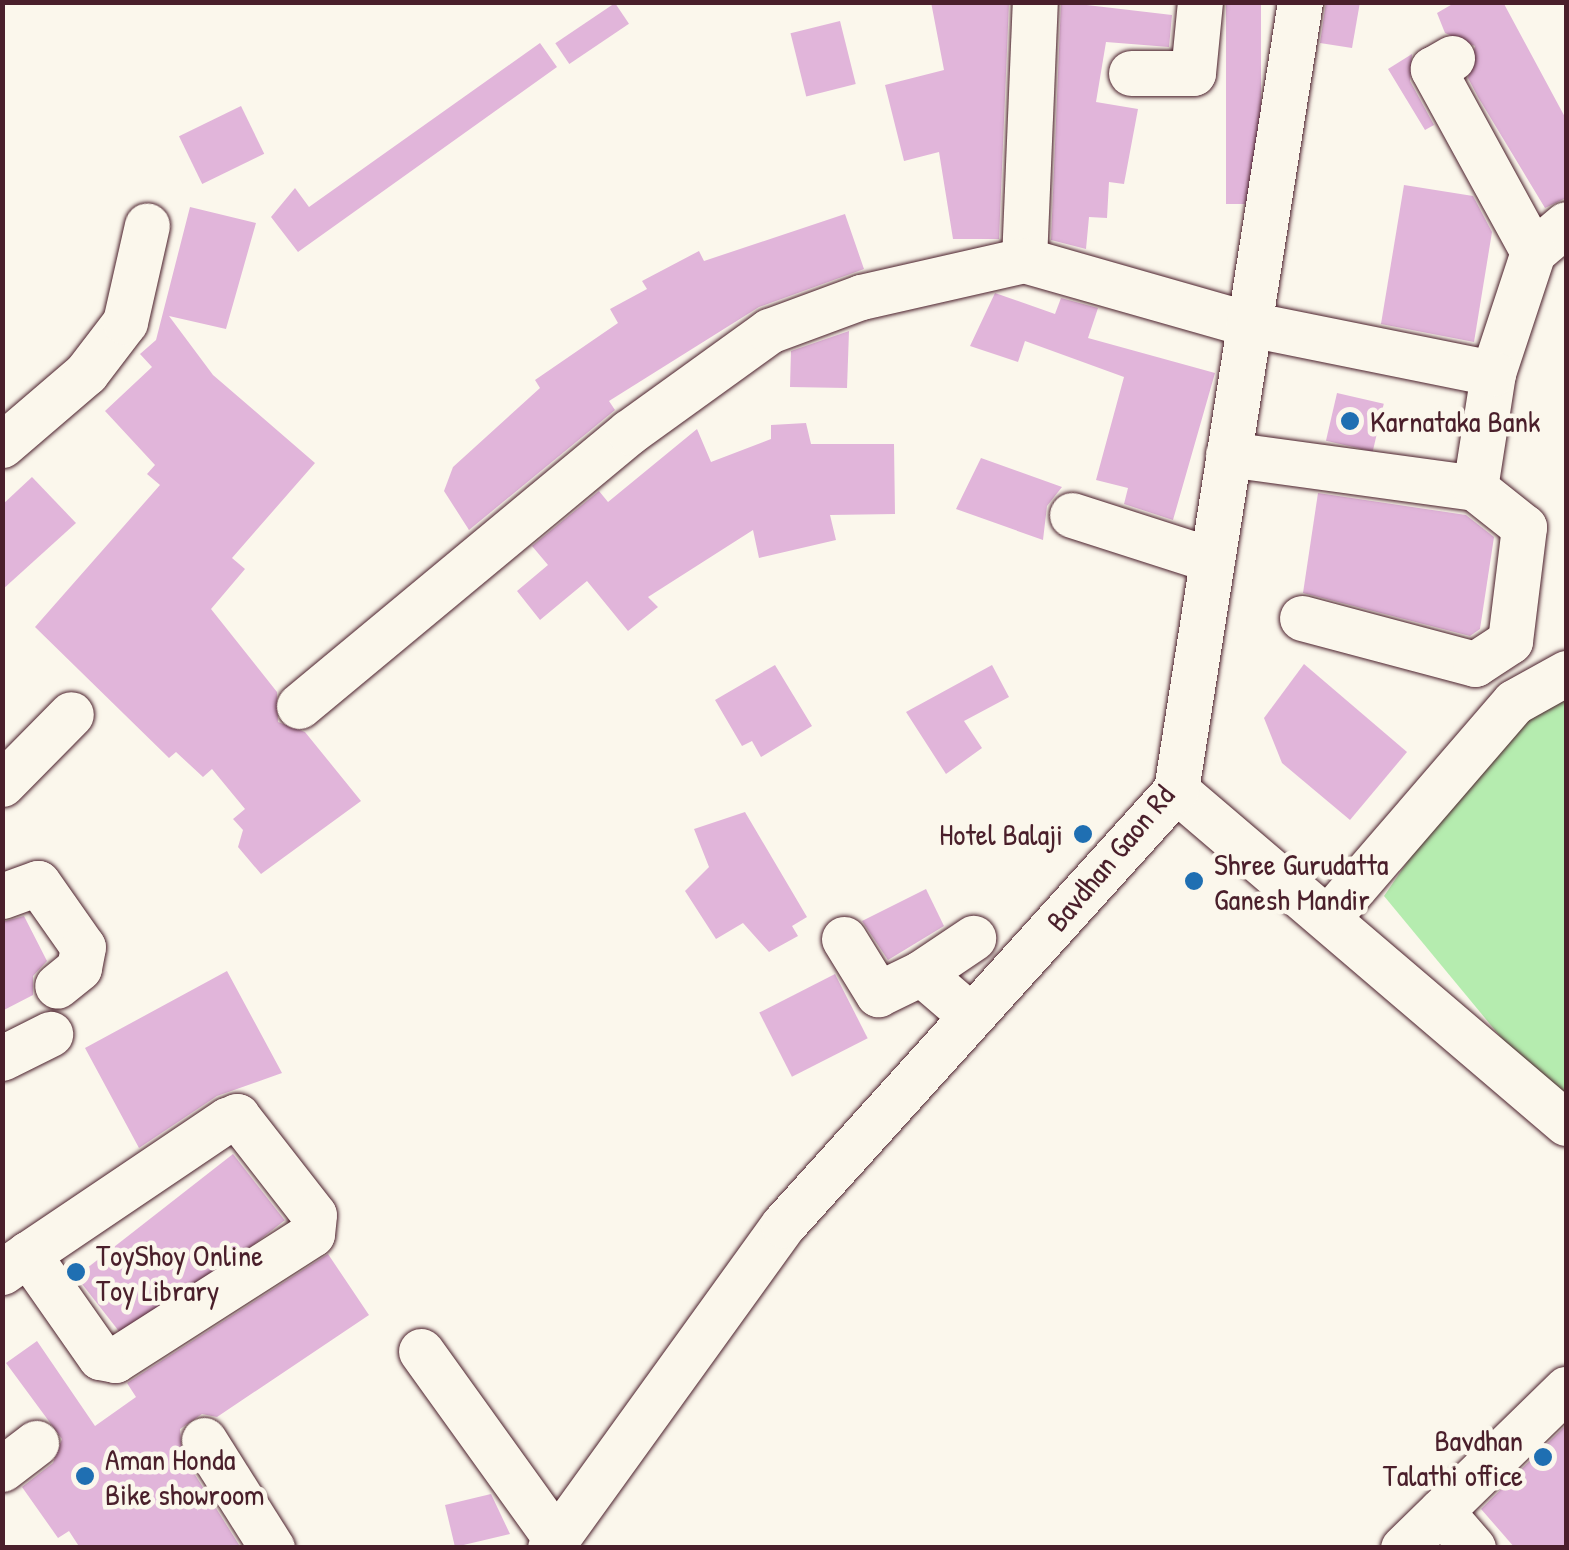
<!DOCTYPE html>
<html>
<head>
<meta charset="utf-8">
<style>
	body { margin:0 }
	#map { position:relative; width:1569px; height:1550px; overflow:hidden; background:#fbf7ec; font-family:"Patrick Hand",sans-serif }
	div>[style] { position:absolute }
	.green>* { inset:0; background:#b5ecaf }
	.building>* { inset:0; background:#e1b5da; transform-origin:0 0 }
	.roads { filter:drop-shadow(0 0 2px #4a1f2b) drop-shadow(0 0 2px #4a1f2b) }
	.minor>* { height:45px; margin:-22.5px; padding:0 22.5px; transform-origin:22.5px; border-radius:22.5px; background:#fbf7ec }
	.dots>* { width:28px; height:28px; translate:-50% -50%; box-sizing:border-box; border:5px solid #fbf7ec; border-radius:50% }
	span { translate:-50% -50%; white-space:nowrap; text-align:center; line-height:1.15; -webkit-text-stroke:9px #fbf7ec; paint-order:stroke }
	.poi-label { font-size:30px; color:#4a1f2b }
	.left { translate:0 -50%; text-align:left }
	.right { translate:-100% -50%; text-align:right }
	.street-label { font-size:30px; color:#4a1f2b }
	.frame { position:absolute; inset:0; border:5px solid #4a1f2b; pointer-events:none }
</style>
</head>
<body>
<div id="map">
	<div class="green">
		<div style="clip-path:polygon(1566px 686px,1566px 1116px,1384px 896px,1471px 769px)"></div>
	</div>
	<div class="building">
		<div style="clip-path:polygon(931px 2px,1009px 2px,999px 239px,953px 239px,939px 152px,904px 161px,885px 85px,944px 70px)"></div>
		<div style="clip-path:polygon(1061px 2px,1172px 15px,1169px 47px,1106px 42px,1096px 102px,1138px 109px,1124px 184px,1109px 182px,1107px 218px,1089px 217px,1086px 249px,1051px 240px)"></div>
		<div style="left:1226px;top:2px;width:35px;height:202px"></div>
		<div style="clip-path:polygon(1326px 2px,1360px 2px,1352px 48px,1320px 43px)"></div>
		<div style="clip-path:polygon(1456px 2px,1503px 2px,1566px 119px,1566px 198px,1545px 208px,1478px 97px,1468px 78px,1475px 46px,1445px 33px,1437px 13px)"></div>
		<div style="left:615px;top:3px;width:25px;height:72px;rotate:56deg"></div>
		<div style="left:840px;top:21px;width:65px;height:51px;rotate:76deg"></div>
		<div style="clip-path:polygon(540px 43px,557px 67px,298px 252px,271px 217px,295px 188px,309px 207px)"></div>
		<div style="clip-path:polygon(1412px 54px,1410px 81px,1434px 125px,1425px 130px,1388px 69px)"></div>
		<div style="left:241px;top:106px;width:53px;height:69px;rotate:64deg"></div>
		<div style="clip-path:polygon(1404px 185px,1473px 196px,1492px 232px,1474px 342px,1381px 324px)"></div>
		<div style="clip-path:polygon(190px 207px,256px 223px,226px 329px,169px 316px,213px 375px,315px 463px,232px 558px,245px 569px,211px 609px,277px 692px,278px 722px,305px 732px,361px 801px,261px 874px,238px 847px,243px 830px,233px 819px,245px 809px,212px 769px,203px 777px,176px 752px,169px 758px,35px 627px,160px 485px,147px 474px,155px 465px,105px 411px,152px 367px,140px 354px,156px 340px)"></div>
		<div style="clip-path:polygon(845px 214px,864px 269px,759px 307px,609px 401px,615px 410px,469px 530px,444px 491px,453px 467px,540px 388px,535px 380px,618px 323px,610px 309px,647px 289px,642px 281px,699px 251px,704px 261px)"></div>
		<div style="clip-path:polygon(995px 293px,1055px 314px,1061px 298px,1098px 308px,1088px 338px,1215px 373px,1173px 520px,1124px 504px,1128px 488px,1096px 480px,1124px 377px,1025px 341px,1018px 362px,970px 346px)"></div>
		<div style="clip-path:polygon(849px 331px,847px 388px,790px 387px,791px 351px)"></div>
		<div style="left:1337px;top:393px;width:48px;height:49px;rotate:13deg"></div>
		<div style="clip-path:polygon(806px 423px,811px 444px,894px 444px,895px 514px,830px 515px,836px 540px,759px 558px,753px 530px,648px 597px,658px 607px,628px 631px,587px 581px,540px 620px,517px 591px,548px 565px,532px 546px,599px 491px,608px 502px,697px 429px,711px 462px,771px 439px,771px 425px)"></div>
		<div style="clip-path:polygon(981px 458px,1062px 487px,1047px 506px,1043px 540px,956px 509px)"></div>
		<div style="clip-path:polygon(32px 477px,76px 523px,2px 590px,2px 505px)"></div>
		<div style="clip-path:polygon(1318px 493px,1466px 515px,1494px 537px,1480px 629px,1470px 636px,1303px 593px)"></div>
		<div style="clip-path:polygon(1304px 664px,1407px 752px,1350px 820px,1282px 763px,1264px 718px)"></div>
		<div style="clip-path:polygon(775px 665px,812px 726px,761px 757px,752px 741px,742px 746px,715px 700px)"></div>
		<div style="clip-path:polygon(992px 665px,1009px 697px,964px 721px,982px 748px,946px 774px,906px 712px)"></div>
		<div style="clip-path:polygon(745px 812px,807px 917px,792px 926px,798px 936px,769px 952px,743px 923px,716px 939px,685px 891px,709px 867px,694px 829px)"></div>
		<div style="clip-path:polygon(926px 889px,944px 926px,888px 960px,862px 921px)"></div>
		<div style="clip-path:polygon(24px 916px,47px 961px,33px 976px,33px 995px,2px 1011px,2px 922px)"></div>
		<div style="clip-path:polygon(227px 971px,282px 1073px,217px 1096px,139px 1148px,85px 1048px)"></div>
		<div style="left:835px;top:974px;width:72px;height:85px;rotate:63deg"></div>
		<div style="left:233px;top:1154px;width:84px;height:199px;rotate:52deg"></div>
		<div style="clip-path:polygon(328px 1254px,369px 1315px,217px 1417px,202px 1414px,180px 1429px,182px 1454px,241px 1548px,80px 1548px,69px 1531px,58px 1538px,22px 1487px,53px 1463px,62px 1439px,6px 1363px,37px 1341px,95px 1426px,136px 1397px,127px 1383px)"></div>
		<div style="clip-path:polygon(1566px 1425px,1566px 1548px,1515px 1548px,1481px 1509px)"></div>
		<div style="clip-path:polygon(491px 1494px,510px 1534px,455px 1547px,445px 1505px)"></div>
	</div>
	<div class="roads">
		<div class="minor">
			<div style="left:1131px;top:73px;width:62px"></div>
			<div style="left:1193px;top:73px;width:71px;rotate:-84.4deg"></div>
			<div style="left:1533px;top:252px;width:43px;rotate:-40.3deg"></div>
			<div style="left:1024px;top:260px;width:258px;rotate:-87.6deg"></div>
			<div style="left:2px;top:445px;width:111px;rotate:-40.6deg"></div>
			<div style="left:86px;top:373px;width:64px;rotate:-52.6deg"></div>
			<div style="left:125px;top:322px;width:99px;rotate:-77.2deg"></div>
			<div style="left:1228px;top:454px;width:249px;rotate:7.8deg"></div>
			<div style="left:1072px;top:515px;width:147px;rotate:17.8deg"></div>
			<div style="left:1302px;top:618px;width:179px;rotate:14.9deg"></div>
			<div style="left:1475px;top:664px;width:42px;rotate:-33.3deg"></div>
			<div style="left:1510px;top:641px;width:115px;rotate:-83deg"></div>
			<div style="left:1524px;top:527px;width:63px;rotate:-141.5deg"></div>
			<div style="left:1475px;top:488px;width:116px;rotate:-81.1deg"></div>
			<div style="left:1493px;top:373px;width:127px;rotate:-71.7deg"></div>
			<div style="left:1533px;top:252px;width:209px;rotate:-118.7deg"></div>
			<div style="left:1433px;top:69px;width:22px;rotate:-30deg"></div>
			<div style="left:299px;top:706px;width:429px;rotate:-39.7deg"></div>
			<div style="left:629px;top:432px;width:173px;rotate:-35.8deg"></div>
			<div style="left:769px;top:331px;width:98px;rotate:-20.3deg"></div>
			<div style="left:861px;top:297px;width:167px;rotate:-12.8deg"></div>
			<div style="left:1024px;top:260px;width:234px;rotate:15.9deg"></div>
			<div style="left:1249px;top:324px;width:249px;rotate:11.4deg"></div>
			<div style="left:2px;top:784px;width:98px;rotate:-45.4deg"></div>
			<div style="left:1176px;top:790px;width:513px;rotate:40.49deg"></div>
			<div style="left:2px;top:896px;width:38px;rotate:-20deg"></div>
			<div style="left:38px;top:883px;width:78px;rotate:54.9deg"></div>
			<div style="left:83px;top:947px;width:21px;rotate:101deg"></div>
			<div style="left:79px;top:968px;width:28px;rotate:141deg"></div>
			<div style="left:1331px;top:914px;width:280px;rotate:-49.2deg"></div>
			<div style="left:1514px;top:702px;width:60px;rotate:-29.1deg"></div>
			<div style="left:844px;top:939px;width:65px;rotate:58.3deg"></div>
			<div style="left:878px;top:994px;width:48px;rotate:-26deg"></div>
			<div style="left:921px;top:973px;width:66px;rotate:40.7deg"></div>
			<div style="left:921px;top:973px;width:63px;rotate:-33.9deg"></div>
			<div style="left:2px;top:1058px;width:54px;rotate:-26.6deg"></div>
			<div style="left:2px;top:1272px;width:32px;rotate:-35deg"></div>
			<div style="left:28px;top:1254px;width:240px;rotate:-34deg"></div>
			<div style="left:227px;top:1120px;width:11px;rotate:-22deg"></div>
			<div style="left:237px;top:1116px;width:125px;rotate:52.1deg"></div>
			<div style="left:314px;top:1215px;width:19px;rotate:96deg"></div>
			<div style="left:312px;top:1234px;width:234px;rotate:147.4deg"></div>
			<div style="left:115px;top:1360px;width:15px;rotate:-169deg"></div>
			<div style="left:100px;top:1357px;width:126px;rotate:-125deg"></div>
			<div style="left:421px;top:1351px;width:231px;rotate:54.3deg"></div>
			<div style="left:204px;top:1440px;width:128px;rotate:57.8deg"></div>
			<div style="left:2px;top:1469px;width:43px;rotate:-37.4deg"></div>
			<div style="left:1441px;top:1511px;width:49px;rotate:49.1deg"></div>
			<div style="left:550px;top:1548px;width:398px;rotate:-54.2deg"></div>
			<div style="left:783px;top:1225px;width:586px;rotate:-47.9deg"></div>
			<div style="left:1176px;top:790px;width:798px;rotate:-81.06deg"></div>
			<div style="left:1403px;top:1548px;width:228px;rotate:-44.3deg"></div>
		</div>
	</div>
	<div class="dots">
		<div style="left:1350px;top:421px;background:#1f6fb2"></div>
		<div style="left:1083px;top:834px;background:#1f6fb2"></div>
		<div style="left:1194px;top:881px;background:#1f6fb2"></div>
		<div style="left:76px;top:1272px;background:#1f6fb2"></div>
		<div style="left:1543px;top:1457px;background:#1f6fb2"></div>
		<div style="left:85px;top:1476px;background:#1f6fb2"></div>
	</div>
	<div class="poi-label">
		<span class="left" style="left:1370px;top:421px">Karnataka Bank</span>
		<span class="right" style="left:1063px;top:834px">Hotel Balaji</span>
		<span class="left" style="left:1214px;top:881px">Shree Gurudatta<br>Ganesh Mandir</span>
		<span class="left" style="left:96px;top:1272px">ToyShoy Online<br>Toy Library</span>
		<span class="right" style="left:1523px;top:1457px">Bavdhan<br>Talathi office</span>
		<span class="left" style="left:105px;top:1476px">Aman Honda<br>Bike showroom</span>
	</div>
	<div class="street-label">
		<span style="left:1110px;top:858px;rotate:-50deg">Bavdhan Gaon Rd</span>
	</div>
	<div class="frame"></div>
</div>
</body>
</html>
